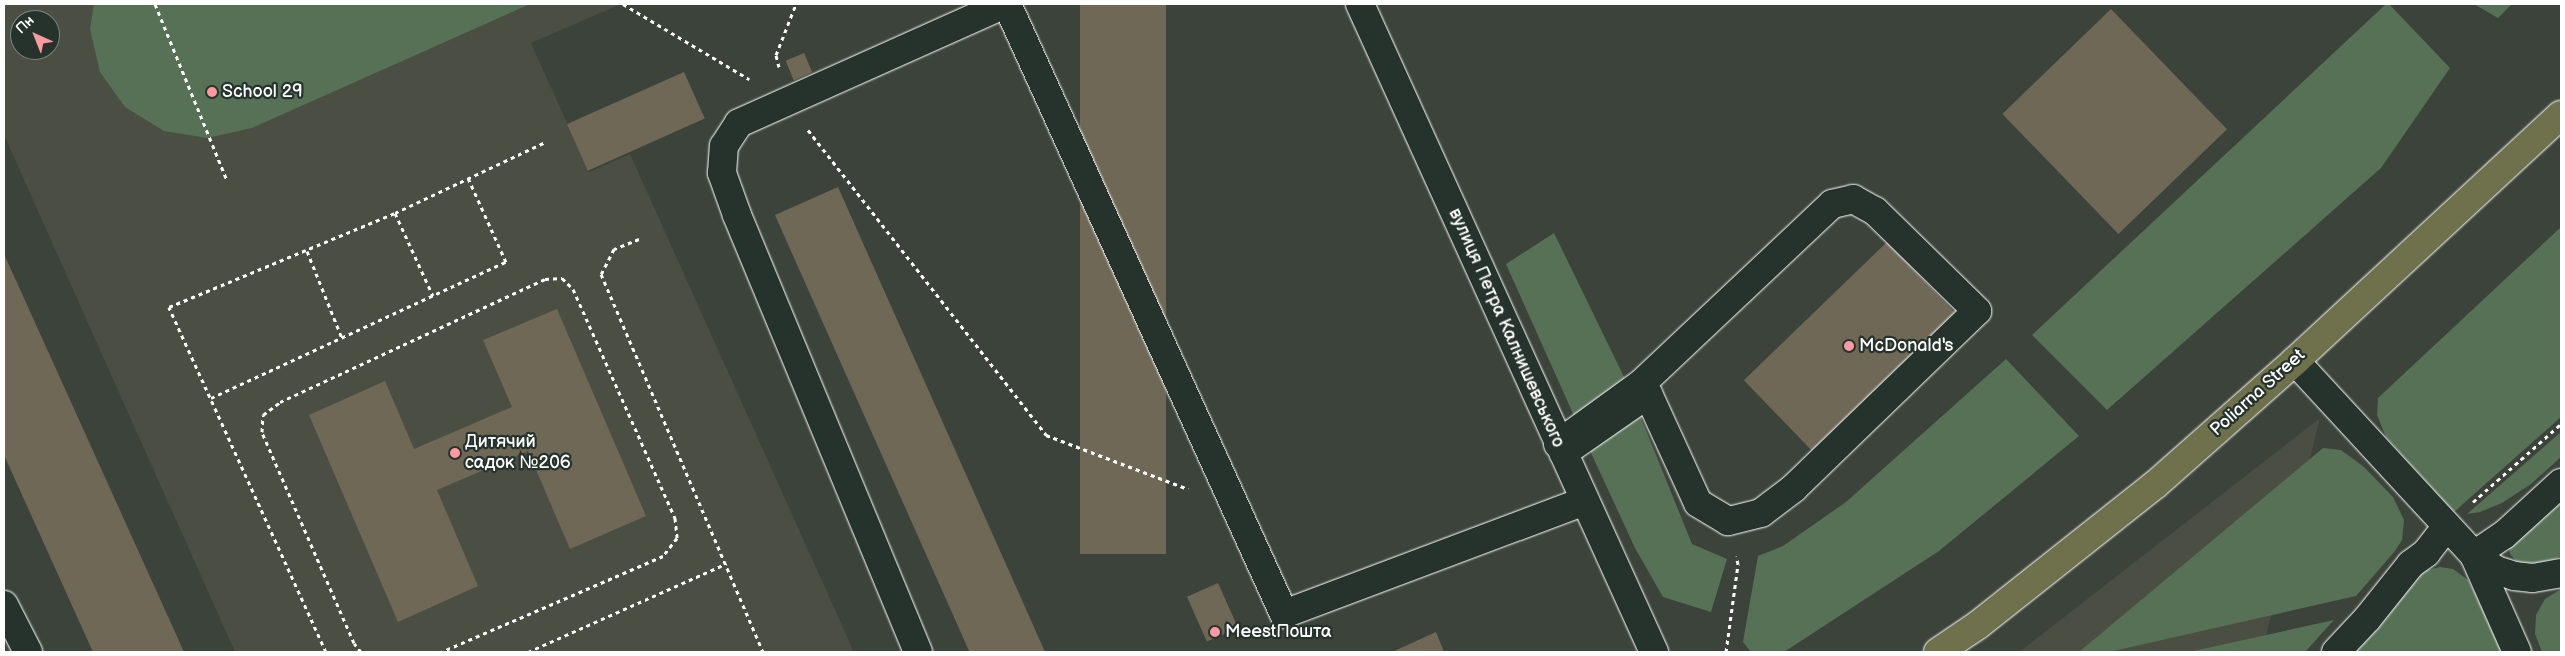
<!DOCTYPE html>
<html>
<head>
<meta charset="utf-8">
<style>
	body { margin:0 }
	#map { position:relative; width:2565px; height:656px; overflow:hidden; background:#3c433a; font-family:"Balsamiq Sans",sans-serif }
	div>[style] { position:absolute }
	.built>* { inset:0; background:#4b4e43 }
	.green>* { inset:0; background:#577156 }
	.building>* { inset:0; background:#6f6857; transform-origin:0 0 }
	.path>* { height:3px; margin-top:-1.5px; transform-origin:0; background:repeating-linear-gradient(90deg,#fff 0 4px,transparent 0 8px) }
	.roads { filter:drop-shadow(0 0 1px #fff) drop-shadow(0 0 1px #fff) }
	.minor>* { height:28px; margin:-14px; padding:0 14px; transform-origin:14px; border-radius:14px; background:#26332d }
	.major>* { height:28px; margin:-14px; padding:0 14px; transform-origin:14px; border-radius:14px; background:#6e714b }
	.dots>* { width:14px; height:14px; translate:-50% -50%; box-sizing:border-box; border:2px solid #26332d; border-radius:50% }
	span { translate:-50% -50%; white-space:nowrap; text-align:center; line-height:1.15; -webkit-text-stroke:4.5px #26332d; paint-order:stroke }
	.poi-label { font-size:18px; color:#fff }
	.left { translate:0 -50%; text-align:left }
	.street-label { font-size:18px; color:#fff }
	.frame { position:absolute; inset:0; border:5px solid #fff; pointer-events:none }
	.north { position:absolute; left:10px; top:10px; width:50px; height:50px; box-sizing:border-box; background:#26332d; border:1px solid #7d8581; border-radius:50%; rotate:316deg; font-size:14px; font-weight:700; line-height:20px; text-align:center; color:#fff }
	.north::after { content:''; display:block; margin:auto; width:18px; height:22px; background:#ff9aa2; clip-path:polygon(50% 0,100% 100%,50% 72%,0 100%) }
</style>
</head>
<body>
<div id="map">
	<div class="built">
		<div style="clip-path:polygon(evenodd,4px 4px,621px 4px,531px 43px,589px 172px,630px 154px,853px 650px,849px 652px,235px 652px,4px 135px,4px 4px,20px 20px,50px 20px,50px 50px,20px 50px,20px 20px)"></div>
		<div style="clip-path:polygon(2320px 418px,2262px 652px,2019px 652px)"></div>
	</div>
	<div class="green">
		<div style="clip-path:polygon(94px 4px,530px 4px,252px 128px,207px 138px,164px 131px,125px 107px,100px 72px,90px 29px)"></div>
		<div style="clip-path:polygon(2386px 4px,2389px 4px,2450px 68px,2381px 168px,2107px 410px,2032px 335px)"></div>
		<div style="clip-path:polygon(2474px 4px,2512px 4px,2498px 18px)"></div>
		<div style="clip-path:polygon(2561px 227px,2561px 417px,2454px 512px,2386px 437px,2377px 415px,2378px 398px)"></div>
		<div style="clip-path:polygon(1554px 233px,1626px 381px,1575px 418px,1506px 264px)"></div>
		<div style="clip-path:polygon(2006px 359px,2079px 436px,1939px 551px,1784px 652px,1751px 652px,1743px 642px,1758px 556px,1783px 546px,1846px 502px)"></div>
		<div style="clip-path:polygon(1637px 408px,1692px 544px,1727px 559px,1711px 612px,1663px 597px,1635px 548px,1586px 442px)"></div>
		<div style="clip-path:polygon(2561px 432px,2561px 457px,2531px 484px,2502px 503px,2480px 512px,2467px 514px)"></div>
		<div style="clip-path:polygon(2323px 448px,2341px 450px,2364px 467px,2393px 497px,2404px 520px,2402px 540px,2395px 551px,2356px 596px,2109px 652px,2079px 652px)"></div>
		<div style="clip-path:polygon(2561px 497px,2561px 556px,2538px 567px,2520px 566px,2510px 554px,2509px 546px)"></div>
		<div style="clip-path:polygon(2440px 567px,2453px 569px,2468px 580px,2501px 642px,2504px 652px,2343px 652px,2397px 592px,2424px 571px)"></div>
		<div style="clip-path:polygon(2561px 589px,2561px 652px,2542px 652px,2535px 634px,2536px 615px,2545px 599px)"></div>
		<div style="clip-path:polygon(2334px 620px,2305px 652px,2189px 652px)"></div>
	</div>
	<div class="building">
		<div style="left:1080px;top:4px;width:86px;height:550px"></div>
		<div style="left:2111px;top:9px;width:167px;height:151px;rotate:46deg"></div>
		<div style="left:804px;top:53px;width:21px;height:20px;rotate:67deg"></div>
		<div style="left:684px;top:72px;width:51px;height:128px;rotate:66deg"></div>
		<div style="left:838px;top:187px;width:509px;height:69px;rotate:66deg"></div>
		<div style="left:1887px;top:242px;width:98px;height:199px;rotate:46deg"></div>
		<div style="clip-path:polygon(4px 254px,184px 652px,93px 652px,4px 455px)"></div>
		<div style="clip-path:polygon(557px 309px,646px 516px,570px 549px,528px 451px,437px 490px,478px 586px,398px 622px,309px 415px,385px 381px,414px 449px,512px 407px,483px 340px)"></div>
		<div style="left:1218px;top:583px;width:49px;height:34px;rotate:66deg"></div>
		<div style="clip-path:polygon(1436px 632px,1444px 652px,1392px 652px)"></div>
	</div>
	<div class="path">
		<div style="left:155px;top:4px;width:190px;rotate:67.8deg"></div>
		<div style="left:623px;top:4px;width:147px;rotate:30.8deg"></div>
		<div style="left:779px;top:67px;width:12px;rotate:-104deg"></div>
		<div style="left:776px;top:55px;width:55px;rotate:-68.6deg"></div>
		<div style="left:808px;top:130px;width:387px;rotate:52deg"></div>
		<div style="left:1046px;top:435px;width:152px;rotate:20.8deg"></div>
		<div style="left:395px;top:213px;width:91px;rotate:65.4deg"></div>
		<div style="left:639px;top:239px;width:27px;rotate:158deg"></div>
		<div style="left:614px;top:249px;width:28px;rotate:117deg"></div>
		<div style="left:601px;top:274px;width:411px;rotate:66.8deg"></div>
		<div style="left:307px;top:251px;width:94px;rotate:68.1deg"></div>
		<div style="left:211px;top:398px;width:325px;rotate:-24.8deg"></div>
		<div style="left:506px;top:262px;width:92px;rotate:-114.3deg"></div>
		<div style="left:2473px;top:502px;width:118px;rotate:-41.6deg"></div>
		<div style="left:326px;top:652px;width:379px;rotate:-114.5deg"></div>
		<div style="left:169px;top:307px;width:245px;rotate:-22.6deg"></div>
		<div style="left:395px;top:213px;width:166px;rotate:-25.3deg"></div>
		<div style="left:361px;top:652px;width:11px;rotate:-128deg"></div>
		<div style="left:354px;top:643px;width:230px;rotate:-113.6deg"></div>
		<div style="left:262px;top:432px;width:17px;rotate:-87deg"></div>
		<div style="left:263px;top:415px;width:21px;rotate:-37deg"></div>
		<div style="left:280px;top:402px;width:292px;rotate:-24.9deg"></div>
		<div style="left:545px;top:279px;width:17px;rotate:-3deg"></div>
		<div style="left:562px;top:278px;width:16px;rotate:45deg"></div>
		<div style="left:573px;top:289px;width:251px;rotate:66deg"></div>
		<div style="left:675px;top:518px;width:20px;rotate:84deg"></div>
		<div style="left:677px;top:538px;width:23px;rotate:128deg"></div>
		<div style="left:663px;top:556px;width:242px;rotate:156.6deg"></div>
		<div style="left:528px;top:652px;width:217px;rotate:-24deg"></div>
		<div style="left:1726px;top:652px;width:89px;rotate:-82.2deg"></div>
		<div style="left:1738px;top:564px;width:8px;rotate:-104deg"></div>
	</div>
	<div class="roads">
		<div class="minor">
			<div style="left:1007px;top:4px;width:670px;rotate:65.58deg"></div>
			<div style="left:1284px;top:614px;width:321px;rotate:-20.6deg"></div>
			<div style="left:1360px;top:4px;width:712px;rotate:65.6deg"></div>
			<div style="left:2295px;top:361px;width:264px;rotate:47.3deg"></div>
			<div style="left:2474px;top:555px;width:27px;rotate:34deg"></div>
			<div style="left:2496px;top:570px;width:19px;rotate:18deg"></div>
			<div style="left:2514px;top:576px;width:19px;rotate:6deg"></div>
			<div style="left:2533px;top:578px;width:28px;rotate:-10deg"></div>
			<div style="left:1558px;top:444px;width:102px;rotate:-35.9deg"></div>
			<div style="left:1641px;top:384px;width:262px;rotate:-43.3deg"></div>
			<div style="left:1832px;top:204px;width:22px;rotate:-13deg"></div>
			<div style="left:1853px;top:199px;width:25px;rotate:29deg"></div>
			<div style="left:1875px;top:211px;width:143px;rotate:44.4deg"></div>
			<div style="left:1977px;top:311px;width:255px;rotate:136deg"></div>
			<div style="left:1794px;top:488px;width:41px;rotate:142.9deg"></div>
			<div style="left:1761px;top:513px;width:34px;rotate:166deg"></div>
			<div style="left:1728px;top:521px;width:35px;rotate:-149deg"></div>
			<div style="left:1698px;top:503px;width:120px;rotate:-114.6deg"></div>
			<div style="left:1648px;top:394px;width:103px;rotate:145.2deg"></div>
			<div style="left:2474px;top:555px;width:36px;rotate:-34deg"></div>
			<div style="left:2504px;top:535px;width:77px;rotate:-42.4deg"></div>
			<div style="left:2474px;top:555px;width:106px;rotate:66.1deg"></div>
			<div style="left:4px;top:605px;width:53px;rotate:62.9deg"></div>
			<div style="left:918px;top:652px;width:473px;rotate:-112.5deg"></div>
			<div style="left:737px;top:215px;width:45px;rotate:-109.7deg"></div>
			<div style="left:722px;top:173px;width:27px;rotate:-86deg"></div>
			<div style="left:724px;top:146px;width:27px;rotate:-57deg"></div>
			<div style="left:739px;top:123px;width:291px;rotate:-24.1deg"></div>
			<div style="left:2336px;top:652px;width:45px;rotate:-46.8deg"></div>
			<div style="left:2367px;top:619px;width:70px;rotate:-51.3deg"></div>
			<div style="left:2411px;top:564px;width:19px;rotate:-36deg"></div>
			<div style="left:2426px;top:553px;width:34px;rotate:-52deg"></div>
		</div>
		<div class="major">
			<div style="left:1938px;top:652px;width:48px;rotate:-34deg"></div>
			<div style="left:1978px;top:625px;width:227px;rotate:-38.4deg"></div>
			<div style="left:2156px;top:484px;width:186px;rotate:-41.5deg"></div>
			<div style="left:2295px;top:361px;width:362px;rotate:-42.8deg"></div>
		</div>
	</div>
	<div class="dots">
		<div style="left:212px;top:92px;background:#ff9aa2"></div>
		<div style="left:1849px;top:346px;background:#ff9aa2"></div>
		<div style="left:455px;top:453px;background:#ff9aa2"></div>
		<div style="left:1215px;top:632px;background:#ff9aa2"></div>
	</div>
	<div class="poi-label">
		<span class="left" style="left:222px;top:92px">School 29</span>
		<span class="left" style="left:1859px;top:346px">McDonald's</span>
		<span class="left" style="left:465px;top:453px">Дитячий<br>садок №206</span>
		<span class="left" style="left:1225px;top:632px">MeestПошта</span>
	</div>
	<div class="street-label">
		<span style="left:1506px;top:328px;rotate:66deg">вулиця Петра Калнишевського</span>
		<span style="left:2258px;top:393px;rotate:-42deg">Poliarna Street</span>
	</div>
	<div class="frame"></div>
	<div class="north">Пн</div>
</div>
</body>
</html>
